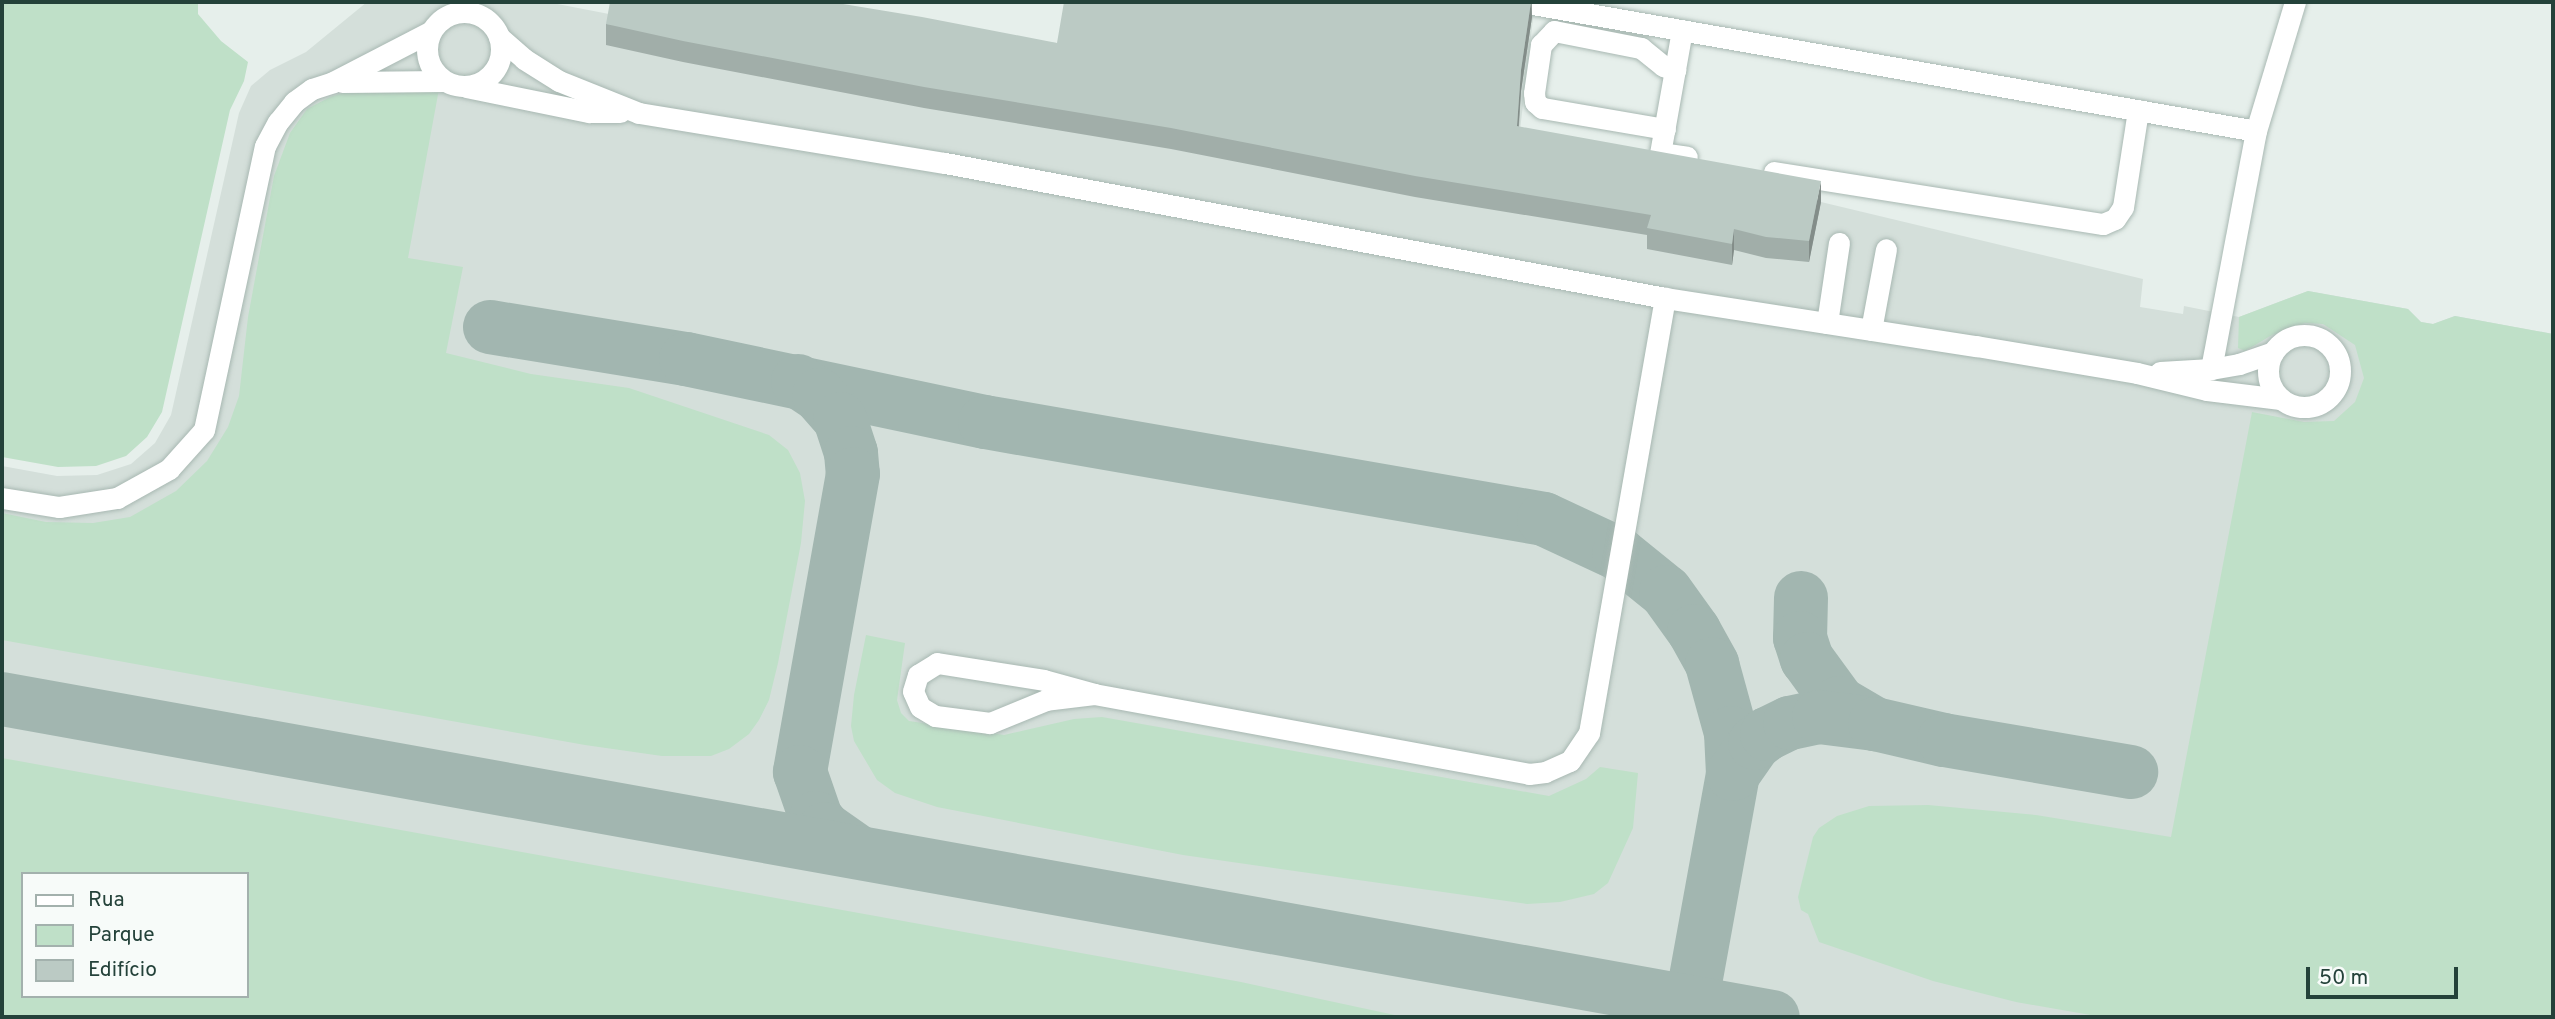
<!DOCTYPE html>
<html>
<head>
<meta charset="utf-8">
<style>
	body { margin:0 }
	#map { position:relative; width:2555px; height:1019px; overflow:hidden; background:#e6efeb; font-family:Overpass,sans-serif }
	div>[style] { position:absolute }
	.built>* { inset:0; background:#d4dfda }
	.green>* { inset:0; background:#bfe0c8 }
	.taxiway>* { height:54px; margin:-27px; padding:0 27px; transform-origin:27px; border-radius:27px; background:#a2b6b0 }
	.roads { filter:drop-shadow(0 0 2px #a8b8b2) drop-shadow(0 0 2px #a8b8b2) }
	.minor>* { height:21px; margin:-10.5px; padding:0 10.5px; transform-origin:10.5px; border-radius:10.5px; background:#fff }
	.minor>.ring { margin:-10.5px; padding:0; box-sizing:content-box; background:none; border:21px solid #fff; border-radius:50% }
	.wall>* { inset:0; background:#a1aea9 }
	.shaded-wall>* { inset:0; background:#838d89 }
	.building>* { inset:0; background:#bbcac4 }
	span { translate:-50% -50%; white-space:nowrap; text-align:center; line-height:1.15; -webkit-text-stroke:7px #f7fbf9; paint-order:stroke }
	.frame { position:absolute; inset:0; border:4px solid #24423a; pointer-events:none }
	.legend { position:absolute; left:21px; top:872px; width:228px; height:126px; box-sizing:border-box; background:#f7fbf9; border:2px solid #a3b1ad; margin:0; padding:9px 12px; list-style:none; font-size:21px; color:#24423a }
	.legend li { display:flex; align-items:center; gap:14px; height:35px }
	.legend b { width:35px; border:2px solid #a3b1ad }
	.scale { position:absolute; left:2306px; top:967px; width:152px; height:32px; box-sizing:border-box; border:4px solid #24423a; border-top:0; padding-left:9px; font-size:21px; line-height:24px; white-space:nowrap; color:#24423a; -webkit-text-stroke:5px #f7fbf9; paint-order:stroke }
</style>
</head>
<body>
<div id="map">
	<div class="built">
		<div style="clip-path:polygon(evenodd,367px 2px,547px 2px,609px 14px,1004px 54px,1535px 2px,1518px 147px,1821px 202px,2143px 279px,2140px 307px,2183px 314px,2184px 306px,2239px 317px,2308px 291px,2408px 309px,2421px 322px,2433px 324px,2455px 316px,2553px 334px,2553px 1017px,2px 1017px,2px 466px,57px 476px,97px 475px,131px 464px,155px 443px,171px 415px,239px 113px,251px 86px,270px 70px,306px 52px,367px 2px,23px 874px,247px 874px,247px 996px,23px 996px,23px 874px)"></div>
	</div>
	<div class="green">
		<div style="clip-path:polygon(2px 2px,198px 2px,198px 14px,221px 41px,248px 62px,244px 81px,230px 110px,162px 412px,147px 437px,126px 456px,96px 466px,58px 467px,2px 457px)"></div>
		<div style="clip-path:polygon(371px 84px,439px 89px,408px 258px,463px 267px,446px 353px,531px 374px,629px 388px,769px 435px,788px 450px,800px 473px,805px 501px,801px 543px,778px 663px,769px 700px,759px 720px,749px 734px,729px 749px,711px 756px,662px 756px,585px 745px,2px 640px,2px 513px,46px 522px,93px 523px,130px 517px,176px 491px,207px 461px,228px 427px,239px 396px,248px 317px,274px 176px,290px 133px,307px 109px,330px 97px)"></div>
		<div style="clip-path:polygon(2308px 291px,2408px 309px,2421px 322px,2433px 324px,2455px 316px,2553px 334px,2553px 1017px,2102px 1017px,2016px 1002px,1933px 981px,1819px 942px,1808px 914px,1801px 910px,1798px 897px,1813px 837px,1819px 828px,1837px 816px,1869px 806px,1928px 805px,2036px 815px,2171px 837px,2252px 412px,2304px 422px,2334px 421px,2355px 402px,2364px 378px,2355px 345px,2323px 324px,2305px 323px,2272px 335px,2245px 351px,2238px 348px,2239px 317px)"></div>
		<div style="clip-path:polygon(866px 635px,905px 643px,897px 700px,901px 713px,909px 721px,1004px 735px,1074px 719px,1102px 717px,1549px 796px,1586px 779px,1600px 767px,1638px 773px,1633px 828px,1608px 883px,1594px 894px,1560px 902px,1527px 904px,1183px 855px,937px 807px,895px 793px,877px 780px,854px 741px,851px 726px,854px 695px)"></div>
		<div style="clip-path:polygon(evenodd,2px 758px,1241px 982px,1404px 1017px,2px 1017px,2px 758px,23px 874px,247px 874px,247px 996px,23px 996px,23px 874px)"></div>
	</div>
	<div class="taxiway">
		<div style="left:490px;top:327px;width:199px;rotate:9.3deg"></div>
		<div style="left:686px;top:359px;width:306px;rotate:11.9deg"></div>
		<div style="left:985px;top:422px;width:567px;rotate:9.84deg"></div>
		<div style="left:1544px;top:519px;width:83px;rotate:25deg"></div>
		<div style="left:1619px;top:554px;width:60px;rotate:39deg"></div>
		<div style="left:1666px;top:592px;width:48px;rotate:54.3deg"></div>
		<div style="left:1694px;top:631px;width:38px;rotate:61deg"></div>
		<div style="left:1712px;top:664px;width:72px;rotate:74.6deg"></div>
		<div style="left:1731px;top:733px;width:41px;rotate:87.2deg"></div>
		<div style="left:1733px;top:774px;width:247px;rotate:100.3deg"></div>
		<div style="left:798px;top:381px;width:25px;rotate:34deg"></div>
		<div style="left:819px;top:395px;width:32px;rotate:49deg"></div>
		<div style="left:840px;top:419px;width:36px;rotate:72deg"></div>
		<div style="left:851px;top:453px;width:21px;rotate:85deg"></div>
		<div style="left:853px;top:474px;width:303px;rotate:100.1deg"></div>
		<div style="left:800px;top:772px;width:49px;rotate:70.8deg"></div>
		<div style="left:816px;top:818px;width:14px;rotate:51deg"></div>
		<div style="left:825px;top:829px;width:40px;rotate:34.9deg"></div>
		<div style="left:1801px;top:598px;width:40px;rotate:91.4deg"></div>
		<div style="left:1800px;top:638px;width:22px;rotate:72deg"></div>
		<div style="left:1807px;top:659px;width:54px;rotate:54deg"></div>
		<div style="left:1839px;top:703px;width:42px;rotate:30.3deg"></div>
		<div style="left:2px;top:699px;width:1799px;rotate:10.18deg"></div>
		<div style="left:1733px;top:774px;width:38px;rotate:-55deg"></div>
		<div style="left:1755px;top:743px;width:15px;rotate:-37deg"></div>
		<div style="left:1767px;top:734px;width:25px;rotate:-26deg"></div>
		<div style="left:1790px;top:723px;width:30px;rotate:-12deg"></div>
		<div style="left:1819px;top:717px;width:56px;rotate:7.1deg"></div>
		<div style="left:1875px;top:724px;width:71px;rotate:13.1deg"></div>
		<div style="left:1944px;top:740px;width:190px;rotate:9.7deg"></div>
	</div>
	<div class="roads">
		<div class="minor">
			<div style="left:1521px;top:2px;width:746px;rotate:9.95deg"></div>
			<div class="ring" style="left:427px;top:12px;width:53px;height:53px"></div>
			<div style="left:1682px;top:30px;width:125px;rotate:100.1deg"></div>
			<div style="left:1660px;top:153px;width:27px;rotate:8deg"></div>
			<div style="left:499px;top:37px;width:33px;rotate:41deg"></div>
			<div style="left:524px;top:59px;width:41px;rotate:32.2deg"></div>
			<div style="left:559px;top:81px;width:86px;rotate:21.8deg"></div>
			<div style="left:639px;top:113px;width:310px;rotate:9.3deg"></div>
			<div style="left:945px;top:163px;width:733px;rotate:10.62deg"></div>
			<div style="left:1665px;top:298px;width:315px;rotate:8.8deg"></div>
			<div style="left:1976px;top:346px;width:163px;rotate:9.5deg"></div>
			<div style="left:2137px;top:373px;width:72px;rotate:13.7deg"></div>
			<div style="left:2207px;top:390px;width:74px;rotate:7deg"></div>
			<div style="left:342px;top:82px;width:102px;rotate:-0.6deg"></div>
			<div style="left:466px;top:87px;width:126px;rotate:11.5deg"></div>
			<div style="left:589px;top:112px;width:31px"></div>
			<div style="left:1665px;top:129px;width:125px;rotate:-170.3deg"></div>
			<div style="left:1542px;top:108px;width:9px;rotate:-139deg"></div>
			<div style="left:1535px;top:102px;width:9px;rotate:-96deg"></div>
			<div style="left:1534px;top:93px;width:49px;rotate:-81.7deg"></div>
			<div style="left:1541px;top:45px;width:19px;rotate:-47deg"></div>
			<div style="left:1554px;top:31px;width:89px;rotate:11.1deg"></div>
			<div style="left:1641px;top:48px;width:28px;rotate:39deg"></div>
			<div style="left:1663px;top:66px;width:13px;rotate:18deg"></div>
			<div style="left:1774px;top:172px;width:333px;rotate:9deg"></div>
			<div style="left:2103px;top:224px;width:13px;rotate:-23deg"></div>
			<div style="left:2115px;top:219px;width:14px;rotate:-56deg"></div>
			<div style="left:2123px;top:207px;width:98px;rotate:-81.2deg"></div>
			<div style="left:1827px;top:323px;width:81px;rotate:-81.5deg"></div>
			<div style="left:1871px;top:330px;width:82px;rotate:-79.5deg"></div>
			<div class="ring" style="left:2268px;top:335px;width:51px;height:51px"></div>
			<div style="left:2211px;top:369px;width:242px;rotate:-79.3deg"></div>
			<div style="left:2256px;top:131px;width:135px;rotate:-73.2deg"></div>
			<div style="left:2160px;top:372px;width:51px;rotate:-3.4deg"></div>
			<div style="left:2211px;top:369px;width:28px;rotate:-10deg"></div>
			<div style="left:2239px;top:364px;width:36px;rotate:-19deg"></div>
			<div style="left:2px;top:498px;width:58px;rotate:9deg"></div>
			<div style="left:59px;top:507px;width:59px;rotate:-8.8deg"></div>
			<div style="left:117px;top:498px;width:60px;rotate:-29.1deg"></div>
			<div style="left:169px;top:469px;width:52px;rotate:-48.1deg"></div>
			<div style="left:204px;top:430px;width:290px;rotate:-77.9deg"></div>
			<div style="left:265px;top:146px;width:27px;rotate:-62deg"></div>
			<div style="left:278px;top:122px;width:26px;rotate:-51deg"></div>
			<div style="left:294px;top:102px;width:22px;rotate:-36deg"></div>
			<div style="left:312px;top:89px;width:22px;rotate:-18deg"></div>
			<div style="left:333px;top:82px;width:109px;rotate:-27.3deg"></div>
			<div style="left:937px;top:663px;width:108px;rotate:9deg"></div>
			<div style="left:1044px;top:680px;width:52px;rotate:15.6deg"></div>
			<div style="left:1094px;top:694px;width:48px;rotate:172.9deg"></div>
			<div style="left:1046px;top:700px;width:61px;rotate:157.7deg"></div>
			<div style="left:990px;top:723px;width:55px;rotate:-172.7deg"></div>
			<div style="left:935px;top:716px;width:17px;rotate:-149deg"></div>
			<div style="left:920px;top:707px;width:17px;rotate:-114deg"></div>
			<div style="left:913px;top:691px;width:17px;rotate:-73deg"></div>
			<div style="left:918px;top:675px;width:22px;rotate:-32deg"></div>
			<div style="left:1094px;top:694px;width:442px;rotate:10.4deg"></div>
			<div style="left:1529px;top:774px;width:16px;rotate:-7deg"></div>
			<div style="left:1545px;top:772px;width:27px;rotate:-24deg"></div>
			<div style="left:1570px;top:761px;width:34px;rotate:-56deg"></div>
			<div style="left:1589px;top:733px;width:442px;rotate:-80.1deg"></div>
		</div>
	</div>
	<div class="wall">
		<div style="clip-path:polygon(1532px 2px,1532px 17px,1521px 91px,1519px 127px,1821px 202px,1809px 262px,1766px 258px,1734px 250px,1732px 265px,1647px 249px,1647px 235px,1415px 197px,1171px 149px,924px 108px,683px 62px,606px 45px,606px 24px,1057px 43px)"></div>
	</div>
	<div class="shaded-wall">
		<div style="clip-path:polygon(1531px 2px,1532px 17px,1521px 91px,1517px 147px,1517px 126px,1521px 70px)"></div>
		<div style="clip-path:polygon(1821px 181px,1821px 202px,1809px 262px,1809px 241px)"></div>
		<div style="clip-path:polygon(1734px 229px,1734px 250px,1732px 265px,1732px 244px)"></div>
	</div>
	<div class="building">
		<div style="clip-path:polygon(610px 2px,831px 2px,922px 17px,1057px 43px,1064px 2px,1531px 2px,1521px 70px,1517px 126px,1821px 181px,1809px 241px,1766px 237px,1734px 229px,1732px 244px,1647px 228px,1651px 215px,1415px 176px,1171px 128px,924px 87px,683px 41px,606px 24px)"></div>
	</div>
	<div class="frame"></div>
	<ul class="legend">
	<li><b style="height:9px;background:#fff"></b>Rua</li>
	<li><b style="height:19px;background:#bfe0c8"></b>Parque</li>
	<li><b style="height:19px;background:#bbcac4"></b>Edifício</li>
	</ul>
	<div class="scale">50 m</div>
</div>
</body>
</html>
